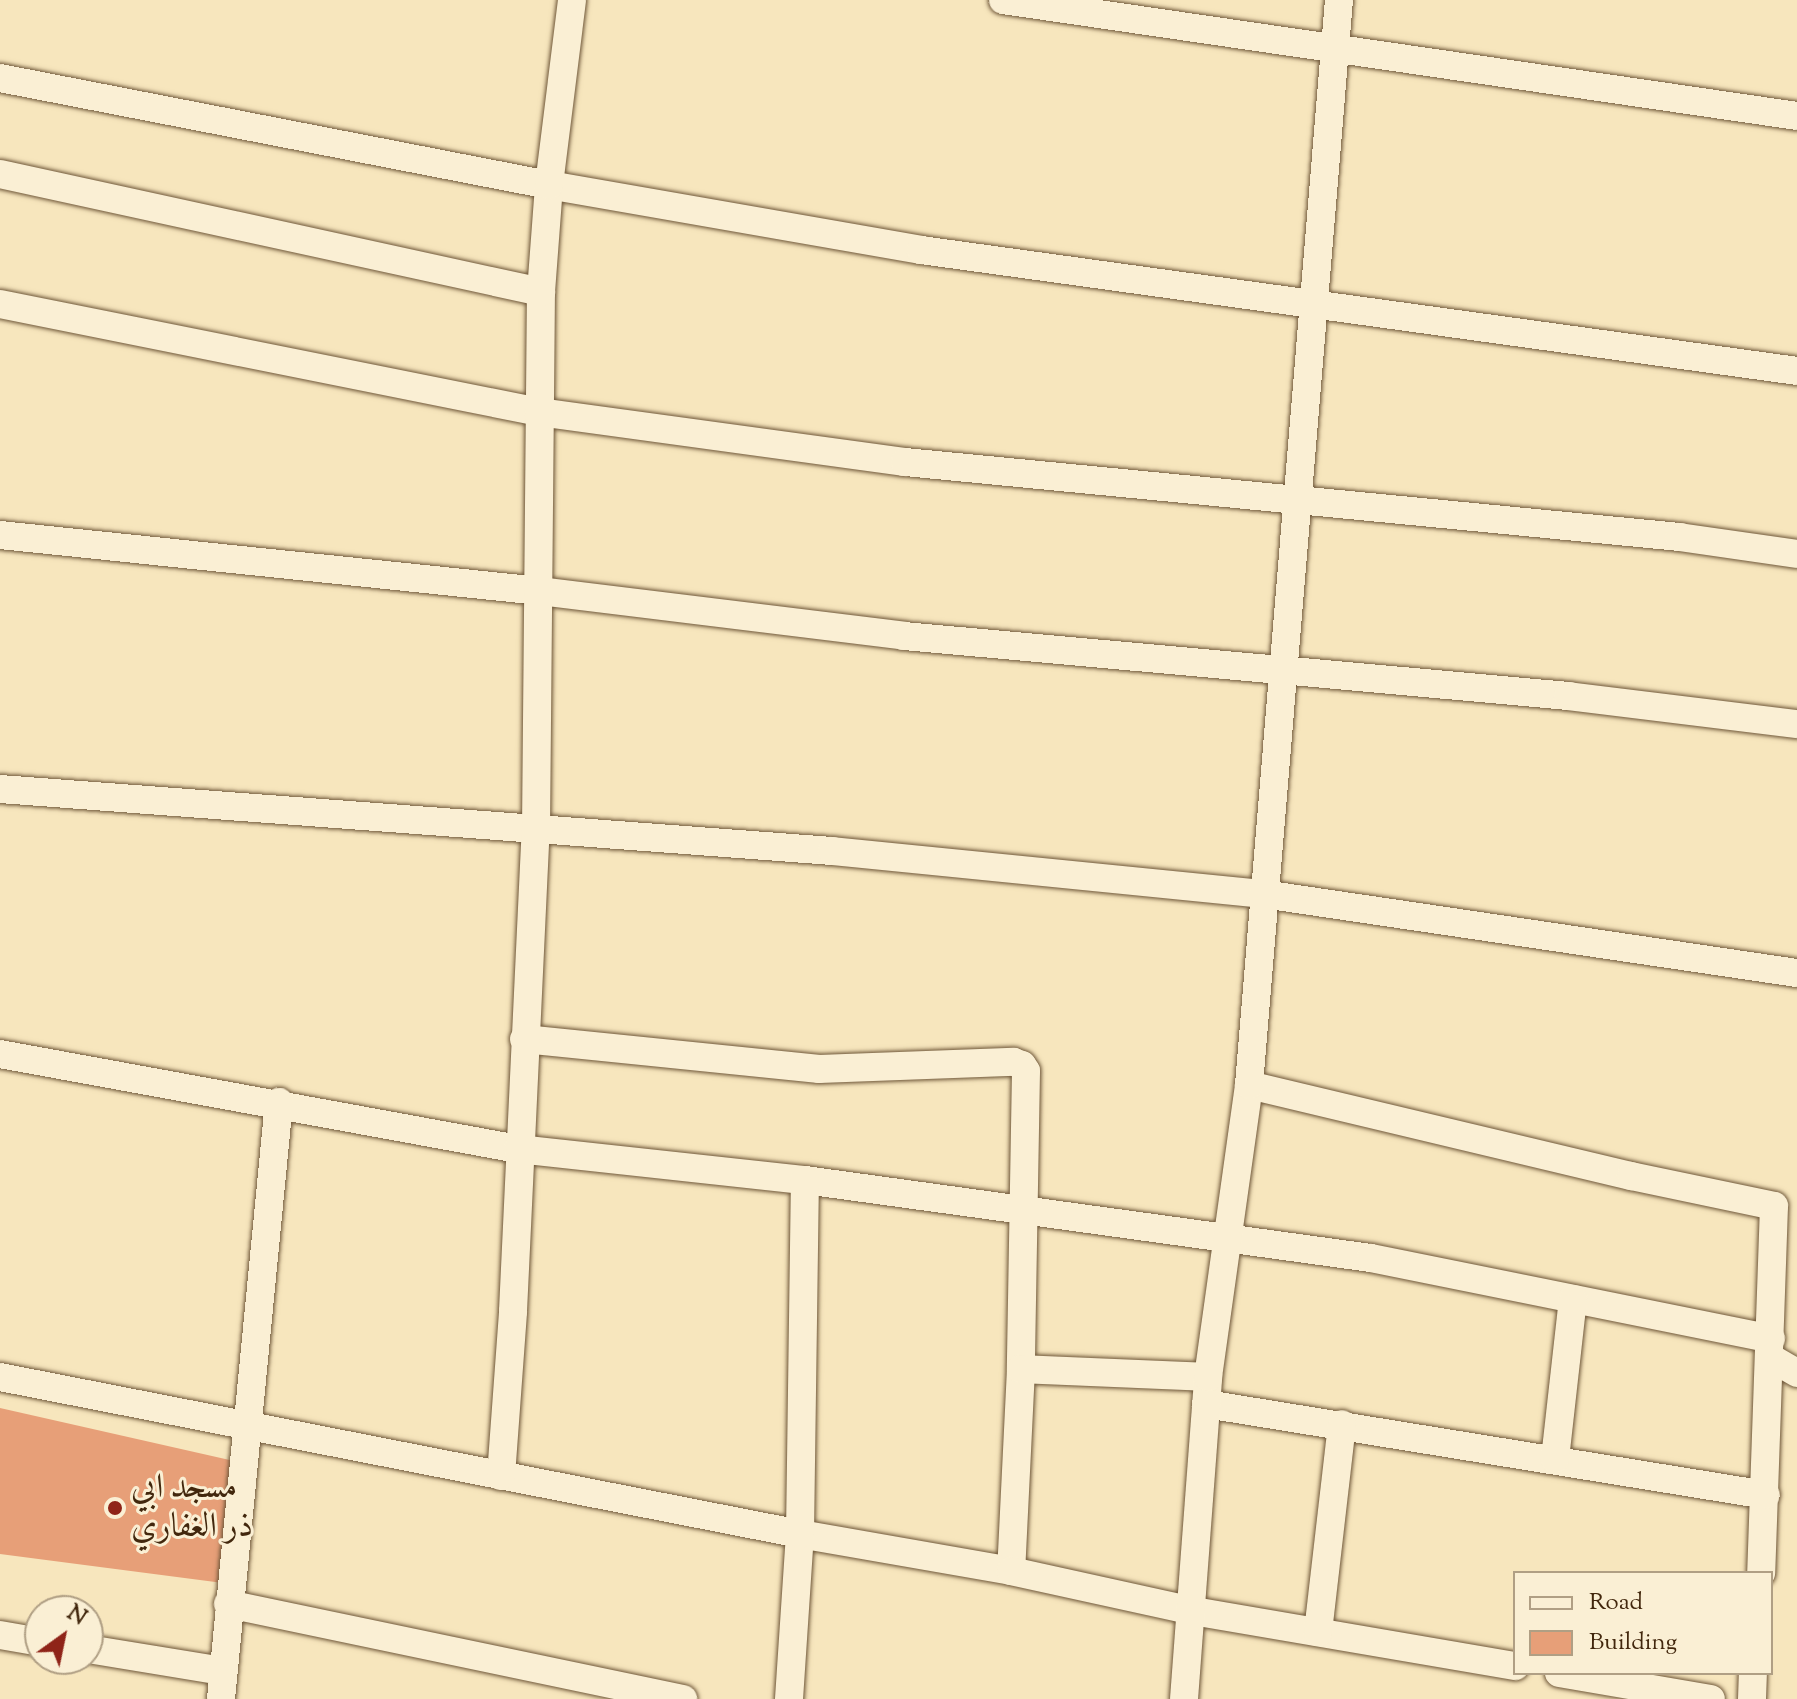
<!DOCTYPE html>
<html>
<head>
<meta charset="utf-8">
<style>
	body { margin:0 }
	#map { position:relative; width:1797px; height:1699px; overflow:hidden; background:#f7e6bd; font-family:"Sorts Mill Goudy",Amiri,serif }
	div>[style] { position:absolute }
	.building>* { inset:0; background:#e79f78 }
	.roads { filter:drop-shadow(0 0 2px #6f5739) drop-shadow(0 0 2px #6f5739) }
	.minor>* { height:28px; margin:-14px; padding:0 14px; transform-origin:14px; border-radius:14px; background:#faefd4 }
	.dots>* { width:22px; height:22px; translate:-50% -50%; box-sizing:border-box; border:4px solid #faefd4; border-radius:50% }
	span { translate:-50% -50%; white-space:nowrap; text-align:center; line-height:1.15; -webkit-text-stroke:6px #faefd4; paint-order:stroke }
	.poi-label { font-size:34px; color:#42270d }
	.left { translate:0 -50%; text-align:left }
	.legend { position:absolute; left:1513px; top:1571px; width:260px; height:104px; box-sizing:border-box; background:#faefd4; border:2px solid #b09f84; margin:0; padding:10px 14px; list-style:none; font-size:24px; color:#42270d }
	.legend li { display:flex; align-items:center; gap:16px; height:40px }
	.legend b { width:40px; border:2px solid #b09f84 }
	.north { position:absolute; left:24px; top:1595px; width:80px; height:80px; box-sizing:border-box; background:#faefd4; border:2px solid #b09f84; border-radius:50%; rotate:33deg; font-size:22px; font-weight:700; line-height:32px; text-align:center; color:#42270d }
	.north::after { content:''; display:block; margin:auto; width:28px; height:36px; background:#8f2418; clip-path:polygon(50% 0,100% 100%,50% 72%,0 100%) }
</style>
</head>
<body>
<div id="map">
	<div class="building">
		<div style="clip-path:polygon(0 1408px,234px 1461px,223px 1583px,0 1554px)"></div>
	</div>
	<div class="roads">
		<div class="minor">
			<div style="left:1003px;top:0;width:802px;rotate:8.31deg"></div>
			<div style="left:0;top:78px;width:559px;rotate:11.03deg"></div>
			<div style="left:549px;top:185px;width:378px;rotate:9.9deg"></div>
			<div style="left:921px;top:250px;width:884px;rotate:7.86deg"></div>
			<div style="left:0;top:174px;width:554px;rotate:12.3deg"></div>
			<div style="left:0;top:304px;width:550px;rotate:11.33deg"></div>
			<div style="left:539px;top:412px;width:369px;rotate:7.8deg"></div>
			<div style="left:905px;top:462px;width:778px;rotate:5.53deg"></div>
			<div style="left:1679px;top:537px;width:119px;rotate:8.2deg"></div>
			<div style="left:0;top:535px;width:543px;rotate:5.92deg"></div>
			<div style="left:540px;top:591px;width:367px;rotate:7deg"></div>
			<div style="left:904px;top:636px;width:667px;rotate:5.16deg"></div>
			<div style="left:1568px;top:696px;width:231px;rotate:7deg"></div>
			<div style="left:0;top:789px;width:834px;rotate:4.26deg"></div>
			<div style="left:832px;top:851px;width:433px;rotate:5.7deg"></div>
			<div style="left:1263px;top:894px;width:540px;rotate:8.42deg"></div>
			<div style="left:524px;top:1039px;width:297px;rotate:5.8deg"></div>
			<div style="left:819px;top:1069px;width:195px;rotate:-2.1deg"></div>
			<div style="left:1014px;top:1062px;width:9px;rotate:21deg"></div>
			<div style="left:1022px;top:1065px;width:7px;rotate:56deg"></div>
			<div style="left:1026px;top:1071px;width:298px;rotate:91deg"></div>
			<div style="left:1021px;top:1369px;width:202px;rotate:92.8deg"></div>
			<div style="left:0;top:1054px;width:527px;rotate:10.39deg"></div>
			<div style="left:518px;top:1149px;width:289px;rotate:6.2deg"></div>
			<div style="left:805px;top:1180px;width:571px;rotate:7.85deg"></div>
			<div style="left:1371px;top:1258px;width:408px;rotate:11.4deg"></div>
			<div style="left:1249px;top:1085px;width:393px;rotate:13.4deg"></div>
			<div style="left:1631px;top:1176px;width:146px;rotate:11.8deg"></div>
			<div style="left:1774px;top:1206px;width:367px;rotate:92deg"></div>
			<div style="left:1771px;top:1358px;width:30px;rotate:30deg"></div>
			<div style="left:1021px;top:1369px;width:187px;rotate:2.4deg"></div>
			<div style="left:0;top:1377px;width:815px;rotate:11.1deg"></div>
			<div style="left:800px;top:1534px;width:214px;rotate:9.9deg"></div>
			<div style="left:1011px;top:1571px;width:186px;rotate:12.4deg"></div>
			<div style="left:1193px;top:1611px;width:327px;rotate:9.7deg"></div>
			<div style="left:1206px;top:1404px;width:567px;rotate:9.23deg"></div>
			<div style="left:1555px;top:1459px;width:161px;rotate:-83.6deg"></div>
			<div style="left:501px;top:1476px;width:165px;rotate:-85.8deg"></div>
			<div style="left:513px;top:1311px;width:483px;rotate:-87.3deg"></div>
			<div style="left:536px;top:829px;width:537px;rotate:-89.47deg"></div>
			<div style="left:541px;top:292px;width:107px;rotate:-85.7deg"></div>
			<div style="left:549px;top:185px;width:186px;rotate:-82.9deg"></div>
			<div style="left:228px;top:1604px;width:465px;rotate:11.8deg"></div>
			<div style="left:1318px;top:1632px;width:209px;rotate:-83.4deg"></div>
			<div style="left:0;top:1635px;width:41px;rotate:9.9deg"></div>
			<div style="left:88px;top:1649px;width:137px;rotate:9.3deg"></div>
			<div style="left:1559px;top:1673px;width:154px;rotate:9.7deg"></div>
			<div style="left:221px;top:1699px;width:600px;rotate:-84.45deg"></div>
			<div style="left:789px;top:1699px;width:165px;rotate:-86.2deg"></div>
			<div style="left:800px;top:1534px;width:354px;rotate:-89.2deg"></div>
			<div style="left:1184px;top:1699px;width:323px;rotate:-85.7deg"></div>
			<div style="left:1208px;top:1377px;width:295px;rotate:-82deg"></div>
			<div style="left:1249px;top:1085px;width:1089px;rotate:-85.26deg"></div>
			<div style="left:1752px;top:1699px;width:26px;rotate:-88deg"></div>
		</div>
	</div>
	<div class="dots">
		<div style="left:115px;top:1508px;background:#8f2418"></div>
	</div>
	<div class="poi-label">
		<span class="left" style="left:131px;top:1508px">مسجد ابي<br>ذر الغفاري</span>
	</div>
	<ul class="legend">
	<li><b style="height:10px;background:#faefd4"></b>Road</li>
	<li><b style="height:22px;background:#e79f78"></b>Building</li>
	</ul>
	<div class="north">N</div>
</div>
</body>
</html>
